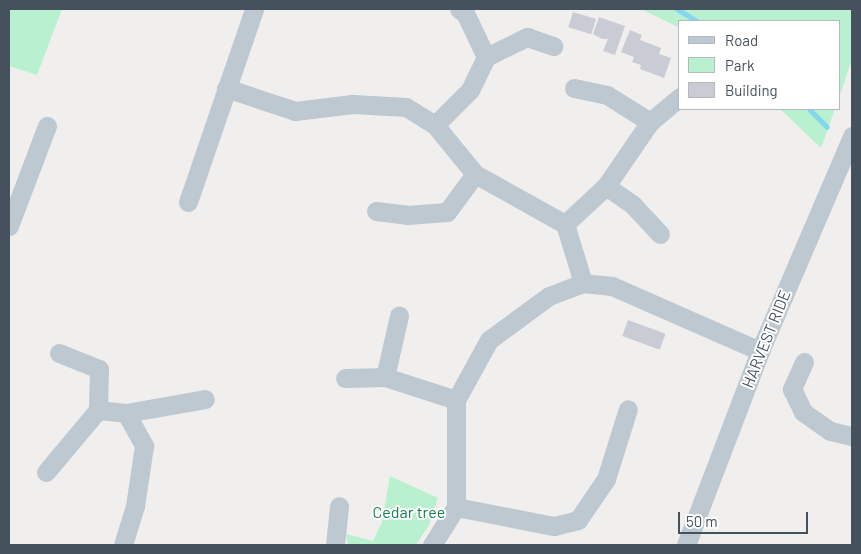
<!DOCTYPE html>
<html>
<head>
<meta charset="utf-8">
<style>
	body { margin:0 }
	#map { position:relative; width:861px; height:554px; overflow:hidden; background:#f1eeee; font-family:Barlow,sans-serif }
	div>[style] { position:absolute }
	.green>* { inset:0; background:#b9f1d0 }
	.stream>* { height:5px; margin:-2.5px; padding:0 2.5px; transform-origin:2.5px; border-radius:2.5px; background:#83d7f1 }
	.building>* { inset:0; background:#c9ccd4; transform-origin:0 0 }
	.minor>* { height:19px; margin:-9.5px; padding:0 9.5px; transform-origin:9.5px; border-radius:9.5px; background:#bdc8d1 }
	span { translate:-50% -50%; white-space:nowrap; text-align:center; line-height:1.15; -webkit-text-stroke:4px #fff; paint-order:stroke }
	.street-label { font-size:16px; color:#45515c }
	.park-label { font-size:16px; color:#11824d }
	.frame { position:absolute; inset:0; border:10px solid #45515c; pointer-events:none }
	.legend { position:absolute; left:678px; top:20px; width:162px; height:90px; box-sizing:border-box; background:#fff; border:1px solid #b5b9be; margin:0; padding:6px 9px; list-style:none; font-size:15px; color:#45515c }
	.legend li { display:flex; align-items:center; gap:10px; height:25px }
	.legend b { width:25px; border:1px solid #b5b9be }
	.scale { position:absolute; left:678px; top:512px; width:130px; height:22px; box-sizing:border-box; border:2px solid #45515c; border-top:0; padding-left:6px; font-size:15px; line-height:18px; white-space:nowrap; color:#45515c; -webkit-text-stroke:4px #fff; paint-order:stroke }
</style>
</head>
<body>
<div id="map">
	<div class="green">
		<div style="clip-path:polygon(9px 9px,62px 9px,37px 75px,9px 66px)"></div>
		<div style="clip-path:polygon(641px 9px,852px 9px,852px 59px,840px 95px,840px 21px,680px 21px,680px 28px)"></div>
		<div style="clip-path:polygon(780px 109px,835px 109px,821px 148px)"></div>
		<div style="clip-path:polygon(390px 476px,438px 498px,429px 525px,416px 545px,348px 545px,346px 534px,373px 541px,382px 522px)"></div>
	</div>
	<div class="stream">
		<div style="left:677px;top:9px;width:23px;rotate:31deg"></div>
		<div style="left:809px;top:109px;width:25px;rotate:45deg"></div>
	</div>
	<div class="building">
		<div style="left:573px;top:12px;width:24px;height:16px;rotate:17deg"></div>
		<div style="clip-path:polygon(599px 17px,625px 26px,615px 55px,603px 51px,608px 39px,602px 39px,593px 34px)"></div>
		<div style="clip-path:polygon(630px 30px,642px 35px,640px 40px,661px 48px,659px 54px,671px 58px,664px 78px,640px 69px,641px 65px,632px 62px,634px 57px,621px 52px)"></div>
		<div style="left:628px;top:320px;width:40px;height:17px;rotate:20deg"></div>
	</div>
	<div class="minor">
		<div style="left:486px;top:57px;width:46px;rotate:-26deg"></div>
		<div style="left:527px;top:37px;width:28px;rotate:19deg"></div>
		<div style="left:226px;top:88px;width:73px;rotate:18.4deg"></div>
		<div style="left:295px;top:111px;width:58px;rotate:-6.9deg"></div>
		<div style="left:353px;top:104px;width:53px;rotate:3.2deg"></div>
		<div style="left:406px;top:107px;width:34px;rotate:32deg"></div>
		<div style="left:435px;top:125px;width:63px;rotate:50.8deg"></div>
		<div style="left:475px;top:174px;width:103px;rotate:29.1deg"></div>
		<div style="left:565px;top:224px;width:62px;rotate:73deg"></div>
		<div style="left:574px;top:88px;width:34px;rotate:12deg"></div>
		<div style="left:607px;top:95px;width:51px;rotate:32.1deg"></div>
		<div style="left:435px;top:125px;width:49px;rotate:-45deg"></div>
		<div style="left:470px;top:90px;width:37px;rotate:-64deg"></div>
		<div style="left:486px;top:57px;width:49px;rotate:-115.5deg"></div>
		<div style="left:465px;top:13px;width:7px;rotate:-146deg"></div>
		<div style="left:606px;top:186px;width:32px;rotate:35deg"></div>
		<div style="left:632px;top:204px;width:41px;rotate:47deg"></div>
		<div style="left:188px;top:202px;width:204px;rotate:-71.1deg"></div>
		<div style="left:376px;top:211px;width:31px;rotate:7deg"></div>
		<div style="left:407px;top:215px;width:40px;rotate:-4.3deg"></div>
		<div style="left:447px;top:212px;width:47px;rotate:-53.6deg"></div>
		<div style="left:565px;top:224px;width:56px;rotate:-42.8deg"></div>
		<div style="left:606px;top:186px;width:78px;rotate:-55.5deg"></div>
		<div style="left:650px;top:122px;width:39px;rotate:-40deg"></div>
		<div style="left:9px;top:226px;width:107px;rotate:-69.2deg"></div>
		<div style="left:59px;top:353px;width:43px;rotate:21.8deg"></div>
		<div style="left:99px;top:369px;width:41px;rotate:91.4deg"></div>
		<div style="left:804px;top:362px;width:30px;rotate:114deg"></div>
		<div style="left:792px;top:389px;width:25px;rotate:64deg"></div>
		<div style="left:803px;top:412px;width:33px;rotate:35deg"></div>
		<div style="left:830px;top:431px;width:23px;rotate:13deg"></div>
		<div style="left:385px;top:377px;width:63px;rotate:-77.1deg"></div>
		<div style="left:345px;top:378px;width:40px;rotate:-1.4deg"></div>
		<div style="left:385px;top:377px;width:75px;rotate:17.9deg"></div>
		<div style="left:126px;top:413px;width:80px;rotate:-10deg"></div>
		<div style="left:46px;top:472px;width:81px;rotate:-50deg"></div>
		<div style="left:98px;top:410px;width:28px;rotate:6deg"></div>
		<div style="left:126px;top:413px;width:38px;rotate:61deg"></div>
		<div style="left:144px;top:446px;width:61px;rotate:98.5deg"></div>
		<div style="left:135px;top:506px;width:41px;rotate:107.1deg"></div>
		<div style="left:456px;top:507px;width:100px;rotate:11deg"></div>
		<div style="left:554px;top:526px;width:25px;rotate:-14deg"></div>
		<div style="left:578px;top:520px;width:50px;rotate:-55.7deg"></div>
		<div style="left:606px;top:479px;width:73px;rotate:-72.6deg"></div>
		<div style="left:335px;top:545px;width:39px;rotate:-84deg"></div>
		<div style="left:432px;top:545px;width:45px;rotate:-57.7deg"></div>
		<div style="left:456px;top:507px;width:107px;rotate:-90deg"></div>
		<div style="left:456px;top:400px;width:68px;rotate:-61.2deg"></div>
		<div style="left:489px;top:340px;width:74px;rotate:-36.3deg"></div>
		<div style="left:549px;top:296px;width:36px;rotate:-21deg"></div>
		<div style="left:583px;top:283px;width:29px;rotate:6deg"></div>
		<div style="left:612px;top:286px;width:162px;rotate:23.7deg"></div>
		<div style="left:686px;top:545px;width:208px;rotate:-69.1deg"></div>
		<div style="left:760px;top:351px;width:234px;rotate:-66.8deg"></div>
	</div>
	<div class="street-label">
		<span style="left:766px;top:339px;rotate:-68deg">HARVEST RIDE</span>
	</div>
	<div class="park-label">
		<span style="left:409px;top:512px">Cedar tree</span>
	</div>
	<div class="frame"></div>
	<ul class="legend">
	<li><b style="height:6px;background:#bdc8d1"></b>Road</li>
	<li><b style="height:14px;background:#b9f1d0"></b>Park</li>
	<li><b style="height:14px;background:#c9ccd4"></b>Building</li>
	</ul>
	<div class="scale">50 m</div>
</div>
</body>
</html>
